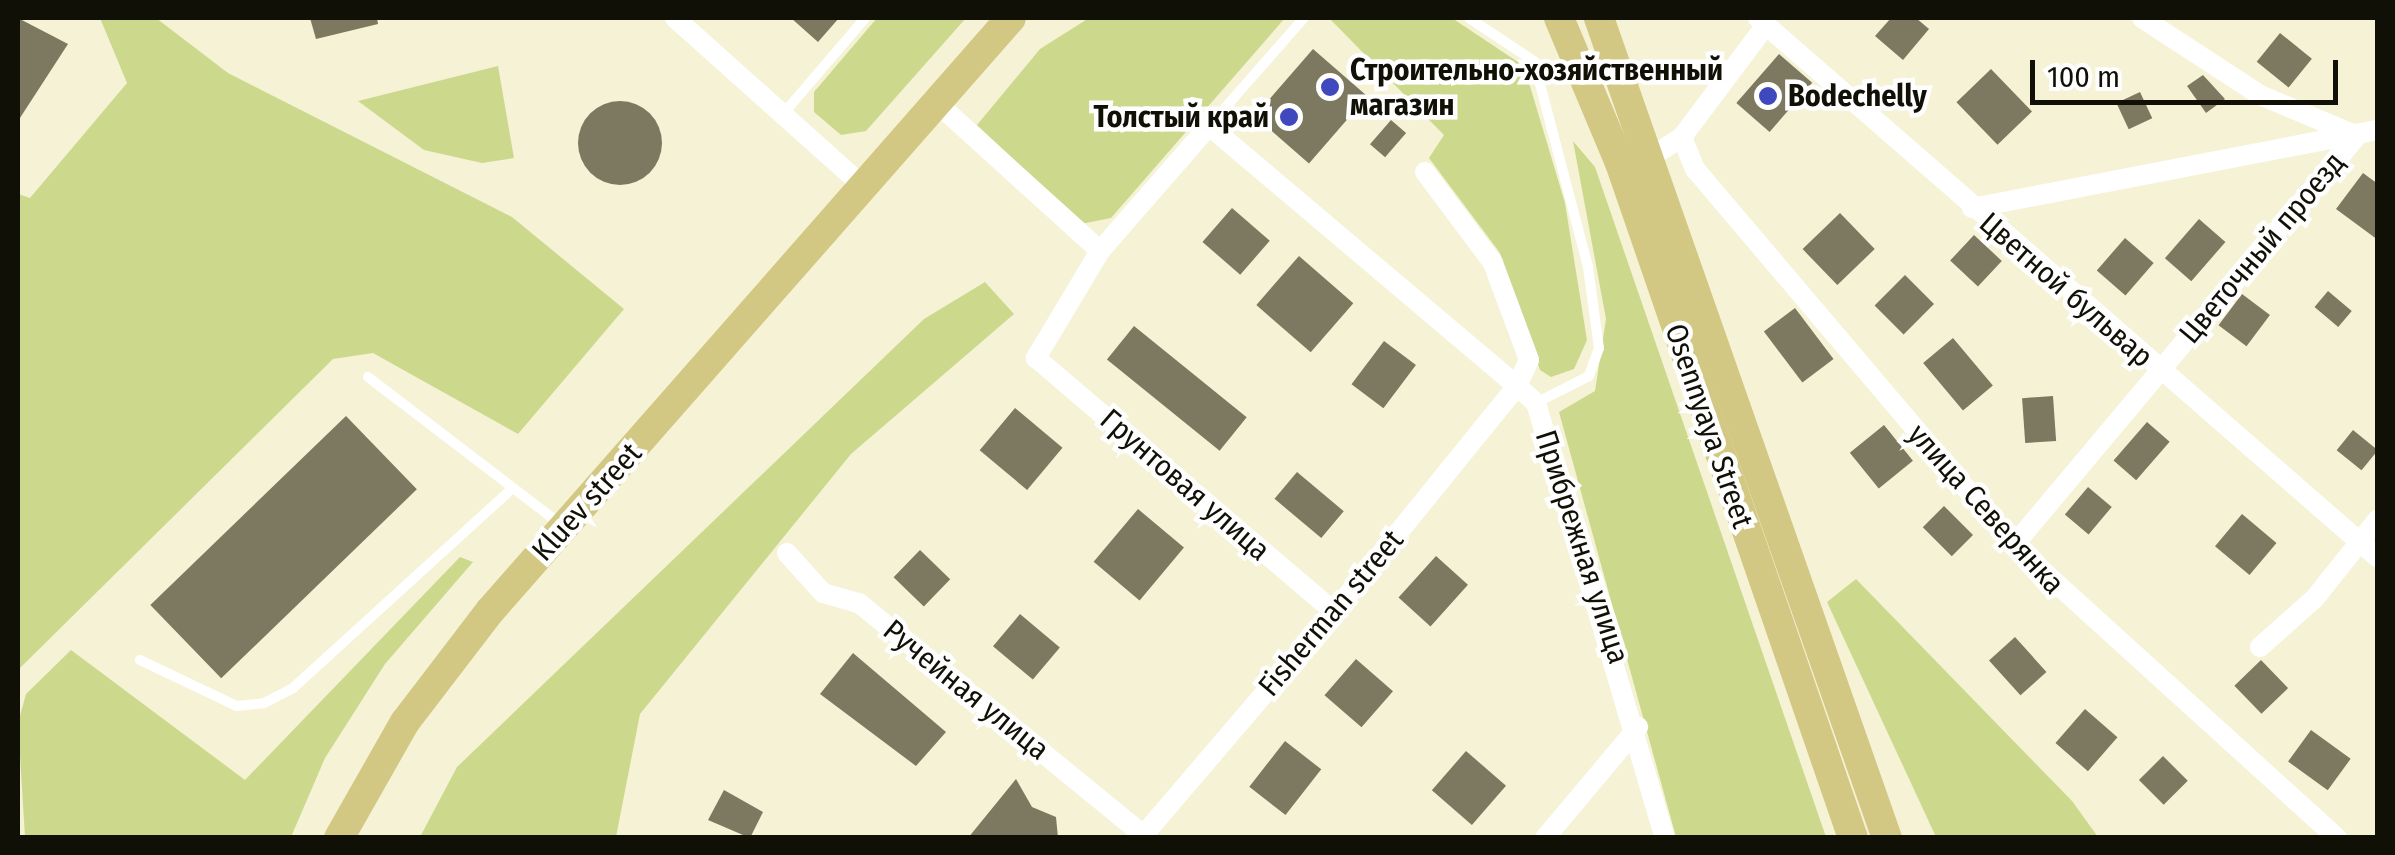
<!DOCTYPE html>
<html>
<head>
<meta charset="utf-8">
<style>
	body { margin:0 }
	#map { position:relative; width:2395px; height:855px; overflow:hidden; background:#f6f2d6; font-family:"Fira Sans Condensed",sans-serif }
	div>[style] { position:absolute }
	.green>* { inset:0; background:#ccd98d }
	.building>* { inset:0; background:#7d7960; transform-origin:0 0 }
	.round { border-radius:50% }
	.service>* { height:10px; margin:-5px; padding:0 5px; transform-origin:5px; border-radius:5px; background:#fff }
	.minor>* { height:20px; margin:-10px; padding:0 10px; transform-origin:10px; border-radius:10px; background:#fff }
	.primary>* { height:30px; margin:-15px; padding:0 15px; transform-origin:15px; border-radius:15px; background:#d3c883 }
	.dots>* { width:28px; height:28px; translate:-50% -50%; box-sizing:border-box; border:5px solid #fefefe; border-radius:50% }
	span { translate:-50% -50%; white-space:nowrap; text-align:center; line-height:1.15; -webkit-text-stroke:9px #fefefe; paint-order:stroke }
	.poi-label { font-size:30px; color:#111006; font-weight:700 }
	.left { translate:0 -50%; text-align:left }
	.right { translate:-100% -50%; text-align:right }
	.street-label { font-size:30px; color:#111006 }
	.frame { position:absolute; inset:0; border:20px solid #111006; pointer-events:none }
	.scale { position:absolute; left:2030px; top:60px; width:308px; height:45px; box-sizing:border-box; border:5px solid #111006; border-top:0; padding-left:12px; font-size:30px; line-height:35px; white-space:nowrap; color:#111006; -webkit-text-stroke:8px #fefefe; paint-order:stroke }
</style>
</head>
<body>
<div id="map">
	<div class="green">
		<div style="clip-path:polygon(100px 18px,156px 18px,228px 73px,512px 217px,624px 309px,518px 434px,373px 353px,333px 359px,18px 670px,18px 194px,30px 198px,127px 83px)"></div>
		<div style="clip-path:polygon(877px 18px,966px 18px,866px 131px,841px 135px,814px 112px,814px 92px)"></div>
		<div style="clip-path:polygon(1089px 18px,1285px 18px,1111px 218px,1081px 224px,977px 125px,1040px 49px)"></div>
		<div style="clip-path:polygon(1329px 18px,1452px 18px,1524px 66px,1565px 203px,1587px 340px,1574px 369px,1551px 377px,1540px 370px,1500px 253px,1429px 158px,1444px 135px)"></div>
		<div style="clip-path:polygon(498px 66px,514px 158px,482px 163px,424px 150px,358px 101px)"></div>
		<div style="clip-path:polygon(1573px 141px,1595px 167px,1826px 837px,1676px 837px,1559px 412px,1595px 391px,1606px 319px)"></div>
		<div style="clip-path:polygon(985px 282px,1014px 314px,851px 454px,640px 714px,616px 837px,420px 837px,457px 767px,924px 319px)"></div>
		<div style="clip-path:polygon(460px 557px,473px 562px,385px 664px,325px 758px,291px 837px,25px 837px,18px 723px,26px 694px,71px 650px,245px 780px)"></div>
		<div style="clip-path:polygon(1856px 579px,2072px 801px,2098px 837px,1936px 837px,1827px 602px)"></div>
	</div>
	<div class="building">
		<div style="clip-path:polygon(18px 18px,68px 44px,18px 121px)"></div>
		<div style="clip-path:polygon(310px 18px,377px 18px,378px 24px,316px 39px)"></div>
		<div style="clip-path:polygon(791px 18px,839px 18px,818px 42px)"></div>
		<div style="clip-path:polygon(1891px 18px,1916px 18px,1929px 29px,1903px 60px,1875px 36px)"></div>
		<div style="left:2280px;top:33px;width:41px;height:37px;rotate:39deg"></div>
		<div style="left:1313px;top:49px;width:72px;height:89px;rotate:41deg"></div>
		<div style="left:1779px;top:54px;width:44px;height:65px;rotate:41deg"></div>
		<div style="left:1991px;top:69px;width:59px;height:48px;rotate:46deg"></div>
		<div style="clip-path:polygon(2203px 75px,2225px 99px,2206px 113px,2187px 86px)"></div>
		<div style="left:2140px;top:92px;width:29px;height:26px;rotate:65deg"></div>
		<div class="round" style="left:578px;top:101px;width:84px;height:84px"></div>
		<div style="left:1391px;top:120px;width:20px;height:32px;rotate:41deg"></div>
		<div style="clip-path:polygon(2363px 173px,2378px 184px,2378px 240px,2336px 209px)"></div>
		<div style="left:1232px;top:208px;width:50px;height:45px;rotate:41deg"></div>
		<div style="left:1840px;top:213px;width:50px;height:52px;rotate:46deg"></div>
		<div style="left:2199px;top:219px;width:35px;height:52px;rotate:41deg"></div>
		<div style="left:1974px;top:235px;width:38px;height:35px;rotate:43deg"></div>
		<div style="left:2125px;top:238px;width:38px;height:43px;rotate:41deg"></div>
		<div style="left:1299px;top:256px;width:72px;height:65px;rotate:41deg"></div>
		<div style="left:1905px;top:275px;width:41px;height:43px;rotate:45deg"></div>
		<div style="left:2328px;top:291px;width:31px;height:21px;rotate:40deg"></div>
		<div style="left:2242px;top:294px;width:35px;height:39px;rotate:37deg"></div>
		<div style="left:1795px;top:308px;width:64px;height:39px;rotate:53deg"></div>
		<div style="left:1134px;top:326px;width:145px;height:43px;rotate:39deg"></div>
		<div style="left:1953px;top:338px;width:62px;height:39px;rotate:50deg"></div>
		<div style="left:1384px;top:341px;width:40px;height:54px;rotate:37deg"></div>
		<div style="left:2053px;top:396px;width:45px;height:31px;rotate:86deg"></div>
		<div style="left:1015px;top:408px;width:62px;height:55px;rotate:40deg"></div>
		<div style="left:346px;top:416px;width:102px;height:272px;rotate:46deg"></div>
		<div style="left:2147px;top:422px;width:30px;height:51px;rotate:41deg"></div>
		<div style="left:1884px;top:425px;width:46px;height:44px;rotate:51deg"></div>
		<div style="left:2353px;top:430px;width:32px;height:26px;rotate:39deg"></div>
		<div style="left:1297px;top:472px;width:61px;height:35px;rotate:40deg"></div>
		<div style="left:2088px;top:487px;width:31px;height:36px;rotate:40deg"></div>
		<div style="left:1944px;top:506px;width:41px;height:30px;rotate:45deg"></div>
		<div style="left:1138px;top:509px;width:60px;height:69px;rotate:40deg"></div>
		<div style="left:2242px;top:514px;width:45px;height:42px;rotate:40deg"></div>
		<div style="left:920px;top:550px;width:42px;height:38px;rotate:44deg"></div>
		<div style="left:1436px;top:556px;width:43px;height:56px;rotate:42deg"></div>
		<div style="left:1020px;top:614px;width:52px;height:42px;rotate:40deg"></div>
		<div style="left:2015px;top:637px;width:47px;height:35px;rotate:48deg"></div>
		<div style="clip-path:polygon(853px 653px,946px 732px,916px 766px,820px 694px)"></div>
		<div style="left:1356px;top:659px;width:49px;height:48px;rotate:41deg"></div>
		<div style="left:2261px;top:660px;width:39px;height:37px;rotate:46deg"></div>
		<div style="left:2085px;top:709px;width:43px;height:45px;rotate:41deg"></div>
		<div style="left:2311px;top:730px;width:49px;height:39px;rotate:36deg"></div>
		<div style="left:1285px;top:741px;width:46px;height:58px;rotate:38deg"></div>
		<div style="left:1466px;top:751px;width:53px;height:52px;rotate:41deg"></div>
		<div style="left:2163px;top:756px;width:35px;height:34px;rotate:45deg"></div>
		<div style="clip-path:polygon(1016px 779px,1032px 807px,1056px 817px,1058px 838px,968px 838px)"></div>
		<div style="clip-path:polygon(724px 790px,763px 812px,750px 838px,708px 820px)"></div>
	</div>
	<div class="service">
		<div style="left:1469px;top:18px;width:78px;rotate:33.5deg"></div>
		<div style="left:1534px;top:61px;width:213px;rotate:75.3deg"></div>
		<div style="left:1588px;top:267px;width:82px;rotate:82.3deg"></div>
		<div style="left:1599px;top:348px;width:30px;rotate:110deg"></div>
		<div style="left:1589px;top:376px;width:59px;rotate:153deg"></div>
		<div style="left:784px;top:113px;width:125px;rotate:-49.5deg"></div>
		<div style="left:1209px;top:126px;width:144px;rotate:-48.7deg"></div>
		<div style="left:368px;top:377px;width:242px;rotate:37.4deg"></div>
		<div style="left:140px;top:660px;width:107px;rotate:25.4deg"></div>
		<div style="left:237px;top:706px;width:27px;rotate:-6deg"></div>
		<div style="left:264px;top:703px;width:33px;rotate:-27deg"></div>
		<div style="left:293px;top:688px;width:297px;rotate:-42.3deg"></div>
	</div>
	<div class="minor">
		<div style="left:675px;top:18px;width:256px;rotate:41.8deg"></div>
		<div style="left:1758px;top:18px;width:822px;rotate:41.05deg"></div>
		<div style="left:2142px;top:18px;width:141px;rotate:33.1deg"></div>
		<div style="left:2260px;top:95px;width:103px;rotate:22.8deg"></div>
		<div style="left:937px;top:103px;width:220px;rotate:42.2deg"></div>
		<div style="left:1682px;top:137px;width:35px;rotate:68deg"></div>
		<div style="left:1695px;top:169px;width:493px;rotate:49.7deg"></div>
		<div style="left:2014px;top:545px;width:436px;rotate:42.2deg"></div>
		<div style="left:1646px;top:160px;width:43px;rotate:-32.6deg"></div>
		<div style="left:1682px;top:137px;width:140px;rotate:-53.1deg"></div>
		<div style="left:1425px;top:172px;width:114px;rotate:53.2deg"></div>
		<div style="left:1493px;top:263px;width:103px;rotate:69.6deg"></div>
		<div style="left:1529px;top:360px;width:29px;rotate:115deg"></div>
		<div style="left:1517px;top:386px;width:25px;rotate:42deg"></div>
		<div style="left:1536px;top:403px;width:454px;rotate:73.5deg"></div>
		<div style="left:1972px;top:208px;width:413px;rotate:-10.9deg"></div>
		<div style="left:2014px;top:545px;width:534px;rotate:-50.02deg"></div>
		<div style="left:787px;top:553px;width:54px;rotate:48deg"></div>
		<div style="left:823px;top:593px;width:37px;rotate:16deg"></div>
		<div style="left:859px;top:603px;width:367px;rotate:39.2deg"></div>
		<div style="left:2260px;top:647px;width:74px;rotate:-41.7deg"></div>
		<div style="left:2315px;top:598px;width:101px;rotate:-51.4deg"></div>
		<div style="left:1141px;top:838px;width:297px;rotate:-49.5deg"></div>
		<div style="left:1334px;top:612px;width:291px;rotate:-51deg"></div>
		<div style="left:1517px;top:386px;width:403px;rotate:-139.8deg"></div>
		<div style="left:1209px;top:126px;width:166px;rotate:131.1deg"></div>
		<div style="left:1100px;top:251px;width:125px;rotate:120.9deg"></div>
		<div style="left:1036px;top:358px;width:392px;rotate:40.4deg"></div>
		<div style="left:1545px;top:838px;width:145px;rotate:-50deg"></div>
	</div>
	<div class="primary">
		<div style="left:1559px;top:18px;width:157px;rotate:67.2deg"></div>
		<div style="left:1620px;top:163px;width:714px;rotate:70.96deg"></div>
		<div style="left:1599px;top:18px;width:869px;rotate:70.65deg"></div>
		<div style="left:339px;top:838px;width:133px;rotate:-60.4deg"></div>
		<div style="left:405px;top:722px;width:140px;rotate:-52.6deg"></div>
		<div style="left:490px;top:611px;width:789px;rotate:-48.7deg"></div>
	</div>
	<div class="dots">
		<div style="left:1330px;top:87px;background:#3f48bc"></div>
		<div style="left:1768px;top:96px;background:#3f48bc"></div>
		<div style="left:1289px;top:117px;background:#3f48bc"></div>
	</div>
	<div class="poi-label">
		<span class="left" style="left:1350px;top:87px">Строительно-хозяйственный<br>магазин</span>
		<span class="left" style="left:1788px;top:96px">Bodechelly</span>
		<span class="right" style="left:1269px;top:117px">Толстый край</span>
	</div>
	<div class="street-label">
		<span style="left:2262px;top:248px;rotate:-50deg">Цветочный проезд</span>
		<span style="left:2066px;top:290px;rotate:41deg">Цветной бульвар</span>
		<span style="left:1709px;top:426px;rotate:71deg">Osennyaya Street</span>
		<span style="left:1185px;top:485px;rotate:41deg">Грунтовая улица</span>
		<span style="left:587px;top:502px;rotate:-48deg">Kluev street</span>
		<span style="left:1986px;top:509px;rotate:48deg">улица Северянка</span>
		<span style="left:1582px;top:547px;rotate:72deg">Прибрежная улица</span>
		<span style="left:1331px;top:613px;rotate:-50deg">Fisherman street</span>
		<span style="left:966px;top:690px;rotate:39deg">Ручейная улица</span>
	</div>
	<div class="frame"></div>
	<div class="scale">100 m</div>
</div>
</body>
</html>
